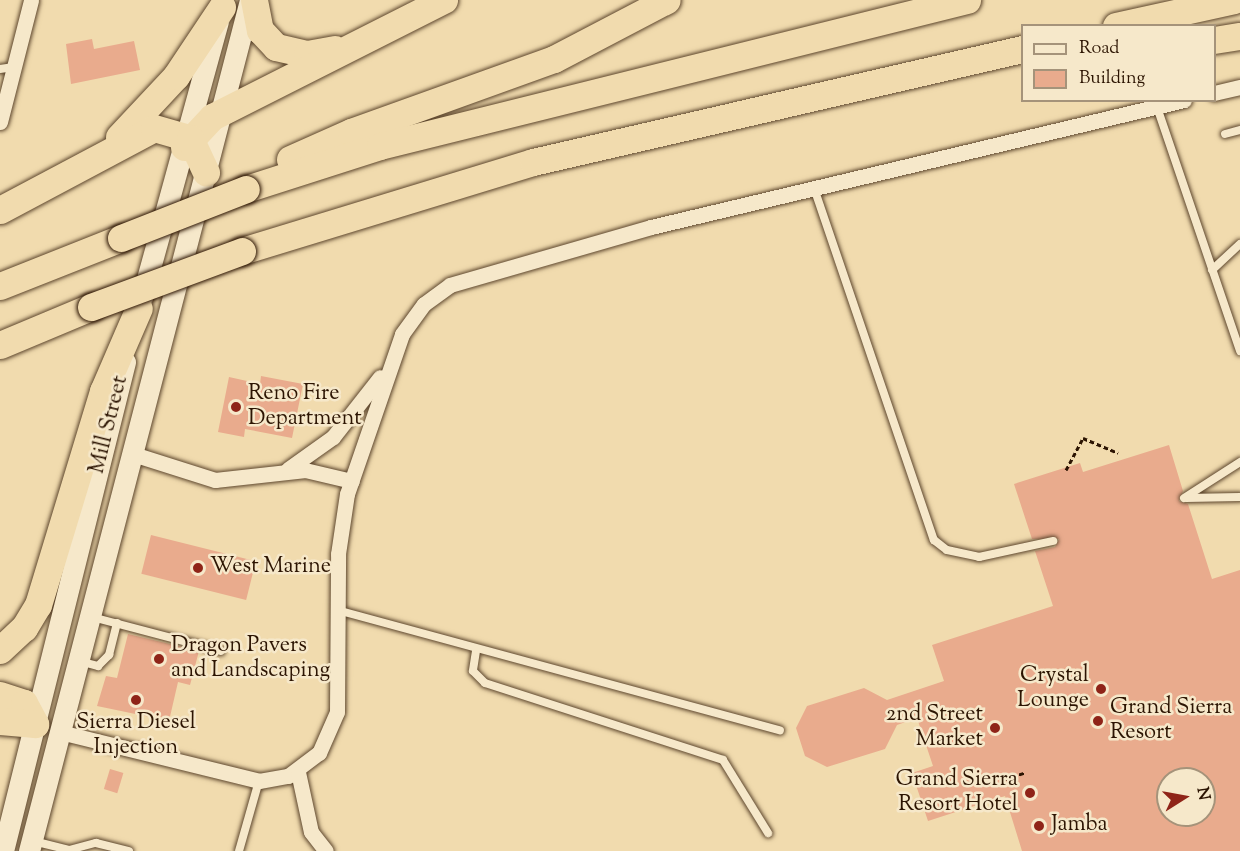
<!DOCTYPE html>
<html>
<head>
<meta charset="utf-8">
<style>
	body { margin:0 }
	#map { position:relative; width:1240px; height:851px; overflow:hidden; background:#f1dbae; font-family:"Sorts Mill Goudy",serif }
	div>[style] { position:absolute }
	.building>* { inset:0; background:#e9ab8d; transform-origin:0 0 }
	.path>* { height:3px; margin-top:-1.5px; transform-origin:0; background:repeating-linear-gradient(90deg,#2c1402 0 4.5px,transparent 0 7.5px) }
	.roads { filter:drop-shadow(0 0 2px #5d462d) drop-shadow(0 0 2px #5d462d) }
	.service>* { height:8px; margin:-4px; padding:0 4px; transform-origin:4px; border-radius:4px; background:#f6e8ca }
	.minor>* { height:15px; margin:-7.5px; padding:0 7.5px; transform-origin:7.5px; border-radius:7.5px; background:#f6e8ca }
	.secondary>* { height:21px; margin:-10.5px; padding:0 10.5px; transform-origin:10.5px; border-radius:10.5px; background:#f6e8ca }
	.motorway>* { height:27px; margin:-13.5px; padding:0 13.5px; transform-origin:13.5px; border-radius:13.5px; background:#f1dbae }
	.bridges { filter:drop-shadow(0 0 2px #2c1402) drop-shadow(0 0 2px #2c1402) }
	.motorway-bridge>* { height:27px; margin:-13.5px; padding:0 13.5px; transform-origin:13.5px; border-radius:13.5px; background:#f1dbae }
	.dots>* { width:16px; height:16px; translate:-50% -50%; box-sizing:border-box; border:3px solid #f6e8ca; border-radius:50% }
	span { translate:-50% -50%; white-space:nowrap; text-align:center; line-height:1.15; -webkit-text-stroke:5px #f6e8ca; paint-order:stroke }
	.poi-label { font-size:22px; color:#2c1402 }
	.left { translate:0 -50%; text-align:left }
	.right { translate:-100% -50%; text-align:right }
	.street-label { font-size:22px; color:#2c1402 }
	.legend { position:absolute; left:1021px; top:24px; width:195px; height:78px; box-sizing:border-box; background:#f6e8ca; border:2px solid #a5937a; margin:0; padding:8px 10px; list-style:none; font-size:18px; color:#2c1402 }
	.legend li { display:flex; align-items:center; gap:12px; height:30px }
	.legend b { width:30px; border:2px solid #a5937a }
	.north { position:absolute; left:1156px; top:767px; width:60px; height:60px; box-sizing:border-box; background:#f6e8ca; border:2px solid #a5937a; border-radius:50%; rotate:79deg; font-size:16px; font-weight:700; line-height:24px; text-align:center; color:#2c1402 }
	.north::after { content:''; display:block; margin:auto; width:21px; height:27px; background:#8f2418; clip-path:polygon(50% 0,100% 100%,50% 72%,0 100%) }
</style>
</head>
<body>
<div id="map">
	<div class="building">
		<div style="clip-path:polygon(92px 39px,94px 49px,134px 41px,140px 70px,71px 84px,66px 44px)"></div>
		<div style="clip-path:polygon(261px 376px,303px 384px,292px 438px,245px 429px,244px 437px,218px 432px,229px 377px,260px 384px)"></div>
		<div style="clip-path:polygon(evenodd,1169px 445px,1183px 491px,1179px 501px,1188px 504px,1212px 579px,1240px 570px,1240px 851px,1022px 851px,1005px 796px,928px 821px,912px 773px,933px 766px,917px 718px,897px 725px,885px 749px,827px 767px,805px 756px,796px 728px,807px 706px,864px 688px,887px 700px,944px 681px,932px 645px,1053px 606px,1035px 551px,1055px 547px,1059px 539px,1032px 539px,1014px 484px,1080px 463px,1083px 472px,1169px 445px,1168px 779px,1204px 779px,1204px 815px,1168px 815px,1168px 779px)"></div>
		<div style="left:151px;top:535px;width:108px;height:40px;rotate:14deg"></div>
		<div style="clip-path:polygon(128px 634px,199px 651px,190px 685px,178px 682px,169px 721px,97px 706px,106px 676px,117px 678px)"></div>
		<div style="left:110px;top:769px;width:14px;height:21px;rotate:17deg"></div>
	</div>
	<div class="path">
		<div style="left:1066px;top:470px;width:36px;rotate:-62deg"></div>
		<div style="left:1083px;top:438px;width:38px;rotate:23deg"></div>
		<div style="left:1005px;top:779px;width:20px;rotate:-18deg"></div>
	</div>
	<div class="roads">
		<div class="service">
			<div style="left:0;top:69px;width:14px;rotate:-8deg"></div>
			<div style="left:1157px;top:107px;width:258px;rotate:71.2deg"></div>
			<div style="left:1225px;top:134px;width:16px;rotate:-15deg"></div>
			<div style="left:814px;top:188px;width:372px;rotate:71.2deg"></div>
			<div style="left:934px;top:540px;width:16px;rotate:38deg"></div>
			<div style="left:947px;top:550px;width:33px;rotate:12deg"></div>
			<div style="left:979px;top:557px;width:76px;rotate:-12.2deg"></div>
			<div style="left:1212px;top:270px;width:38px;rotate:-43deg"></div>
			<div style="left:1184px;top:498px;width:67px;rotate:-32.7deg"></div>
			<div style="left:1186px;top:498px;width:54px;rotate:-1.1deg"></div>
			<div style="left:337px;top:610px;width:459px;rotate:15.2deg"></div>
			<div style="left:92px;top:617px;width:133px;rotate:14.8deg"></div>
			<div style="left:476px;top:651px;width:20px;rotate:99deg"></div>
			<div style="left:473px;top:671px;width:17px;rotate:45deg"></div>
			<div style="left:485px;top:683px;width:250px;rotate:17.9deg"></div>
			<div style="left:723px;top:760px;width:86px;rotate:58.3deg"></div>
			<div style="left:79px;top:661px;width:20px;rotate:15deg"></div>
			<div style="left:98px;top:666px;width:16px;rotate:-45deg"></div>
			<div style="left:109px;top:655px;width:33px;rotate:-76deg"></div>
			<div style="left:33px;top:841px;width:37px;rotate:14deg"></div>
			<div style="left:69px;top:850px;width:28px;rotate:-15deg"></div>
			<div style="left:96px;top:843px;width:34px;rotate:14deg"></div>
			<div style="left:239px;top:851px;width:73px;rotate:-74.1deg"></div>
		</div>
		<div class="minor">
			<div style="left:1214px;top:93px;width:27px;rotate:-13deg"></div>
			<div style="left:0;top:122px;width:126px;rotate:-75.7deg"></div>
			<div style="left:133px;top:454px;width:86px;rotate:17.6deg"></div>
			<div style="left:215px;top:480px;width:91px;rotate:-6.3deg"></div>
			<div style="left:305px;top:470px;width:48px;rotate:13.2deg"></div>
			<div style="left:288px;top:469px;width:55px;rotate:-35.4deg"></div>
			<div style="left:333px;top:437px;width:76px;rotate:-51.9deg"></div>
			<div style="left:60px;top:732px;width:205px;rotate:13.8deg"></div>
			<div style="left:259px;top:781px;width:29px;rotate:-10deg"></div>
			<div style="left:288px;top:776px;width:39px;rotate:-37deg"></div>
			<div style="left:319px;top:753px;width:45px;rotate:-66.3deg"></div>
			<div style="left:337px;top:712px;width:158px;rotate:-89.6deg"></div>
			<div style="left:338px;top:554px;width:61px;rotate:-81.5deg"></div>
			<div style="left:347px;top:494px;width:169px;rotate:-71deg"></div>
			<div style="left:402px;top:334px;width:37px;rotate:-54deg"></div>
			<div style="left:424px;top:304px;width:32px;rotate:-36deg"></div>
			<div style="left:450px;top:285px;width:209px;rotate:-16.1deg"></div>
			<div style="left:651px;top:227px;width:548px;rotate:-13.4deg"></div>
			<div style="left:298px;top:772px;width:61px;rotate:77.8deg"></div>
			<div style="left:311px;top:832px;width:24px;rotate:52deg"></div>
		</div>
		<div class="secondary">
			<div style="left:142px;top:297px;width:286px;rotate:-74.6deg"></div>
			<div style="left:3px;top:851px;width:504px;rotate:-75.99deg"></div>
			<div style="left:29px;top:851px;width:879px;rotate:-75.44deg"></div>
		</div>
		<div class="motorway">
			<div style="left:254px;top:0;width:31px;rotate:79deg"></div>
			<div style="left:260px;top:30px;width:23px;rotate:47deg"></div>
			<div style="left:276px;top:47px;width:32px;rotate:13deg"></div>
			<div style="left:307px;top:54px;width:28px;rotate:-10deg"></div>
			<div style="left:1116px;top:26px;width:121px;rotate:-12.4deg"></div>
			<div style="left:1214px;top:40px;width:26px;rotate:-9deg"></div>
			<div style="left:119px;top:137px;width:83px;rotate:-46.9deg"></div>
			<div style="left:176px;top:76px;width:83px;rotate:-56.3deg"></div>
			<div style="left:184px;top:147px;width:41px;rotate:-47deg"></div>
			<div style="left:212px;top:117px;width:260px;rotate:-26.8deg"></div>
			<div style="left:290px;top:159px;width:67px;rotate:-23.9deg"></div>
			<div style="left:351px;top:132px;width:216px;rotate:-19.8deg"></div>
			<div style="left:554px;top:59px;width:127px;rotate:-27.6deg"></div>
			<div style="left:246px;top:189px;width:141px;rotate:-17.8deg"></div>
			<div style="left:380px;top:146px;width:605px;rotate:-13.97deg"></div>
			<div style="left:0;top:210px;width:174px;rotate:-28deg"></div>
			<div style="left:154px;top:128px;width:37px;rotate:16deg"></div>
			<div style="left:190px;top:138px;width:38px;rotate:65deg"></div>
			<div style="left:242px;top:251px;width:304px;rotate:-17deg"></div>
			<div style="left:533px;top:162px;width:502px;rotate:-13.01deg"></div>
			<div style="left:0;top:286px;width:130px;rotate:-21.6deg"></div>
			<div style="left:0;top:345px;width:99px;rotate:-22.7deg"></div>
			<div style="left:0;top:650px;width:33px;rotate:-43deg"></div>
			<div style="left:24px;top:628px;width:27px;rotate:-59deg"></div>
			<div style="left:38px;top:605px;width:224px;rotate:-73.1deg"></div>
			<div style="left:103px;top:391px;width:90px;rotate:-66.6deg"></div>
			<div style="left:0;top:695px;width:25px;rotate:18deg"></div>
			<div style="left:24px;top:703px;width:24px;rotate:62deg"></div>
			<div style="left:35px;top:724px;width:35px;rotate:-175deg"></div>
		</div>
	</div>
	<div class="bridges">
		<div class="motorway-bridge">
			<div style="left:121px;top:238px;width:134px;rotate:-21.4deg"></div>
			<div style="left:91px;top:307px;width:161px;rotate:-20.3deg"></div>
		</div>
	</div>
	<div class="dots">
		<div style="left:236px;top:407px;background:#8f2418"></div>
		<div style="left:198px;top:568px;background:#8f2418"></div>
		<div style="left:159px;top:659px;background:#8f2418"></div>
		<div style="left:1101px;top:689px;background:#8f2418"></div>
		<div style="left:136px;top:700px;background:#8f2418"></div>
		<div style="left:1098px;top:721px;background:#8f2418"></div>
		<div style="left:995px;top:728px;background:#8f2418"></div>
		<div style="left:1030px;top:793px;background:#8f2418"></div>
		<div style="left:1039px;top:826px;background:#8f2418"></div>
	</div>
	<div class="poi-label">
		<span class="left" style="left:248px;top:407px">Reno Fire<br>Department</span>
		<span class="left" style="left:210px;top:568px">West Marine</span>
		<span class="left" style="left:171px;top:659px">Dragon Pavers<br>and Landscaping</span>
		<span class="right" style="left:1089px;top:689px">Crystal<br>Lounge</span>
		<span class="left" style="left:1110px;top:721px">Grand Sierra<br>Resort</span>
		<span class="right" style="left:983px;top:728px">2nd Street<br>Market</span>
		<span style="left:136px;top:736px">Sierra Diesel<br>Injection</span>
		<span class="right" style="left:1018px;top:793px">Grand Sierra<br>Resort Hotel</span>
		<span class="left" style="left:1051px;top:826px">Jamba</span>
	</div>
	<div class="street-label">
		<span style="left:110px;top:425px;rotate:-76deg">Mill Street</span>
	</div>
	<ul class="legend">
	<li><b style="height:8px;background:#f6e8ca"></b>Road</li>
	<li><b style="height:16px;background:#e9ab8d"></b>Building</li>
	</ul>
	<div class="north">N</div>
</div>
</body>
</html>
